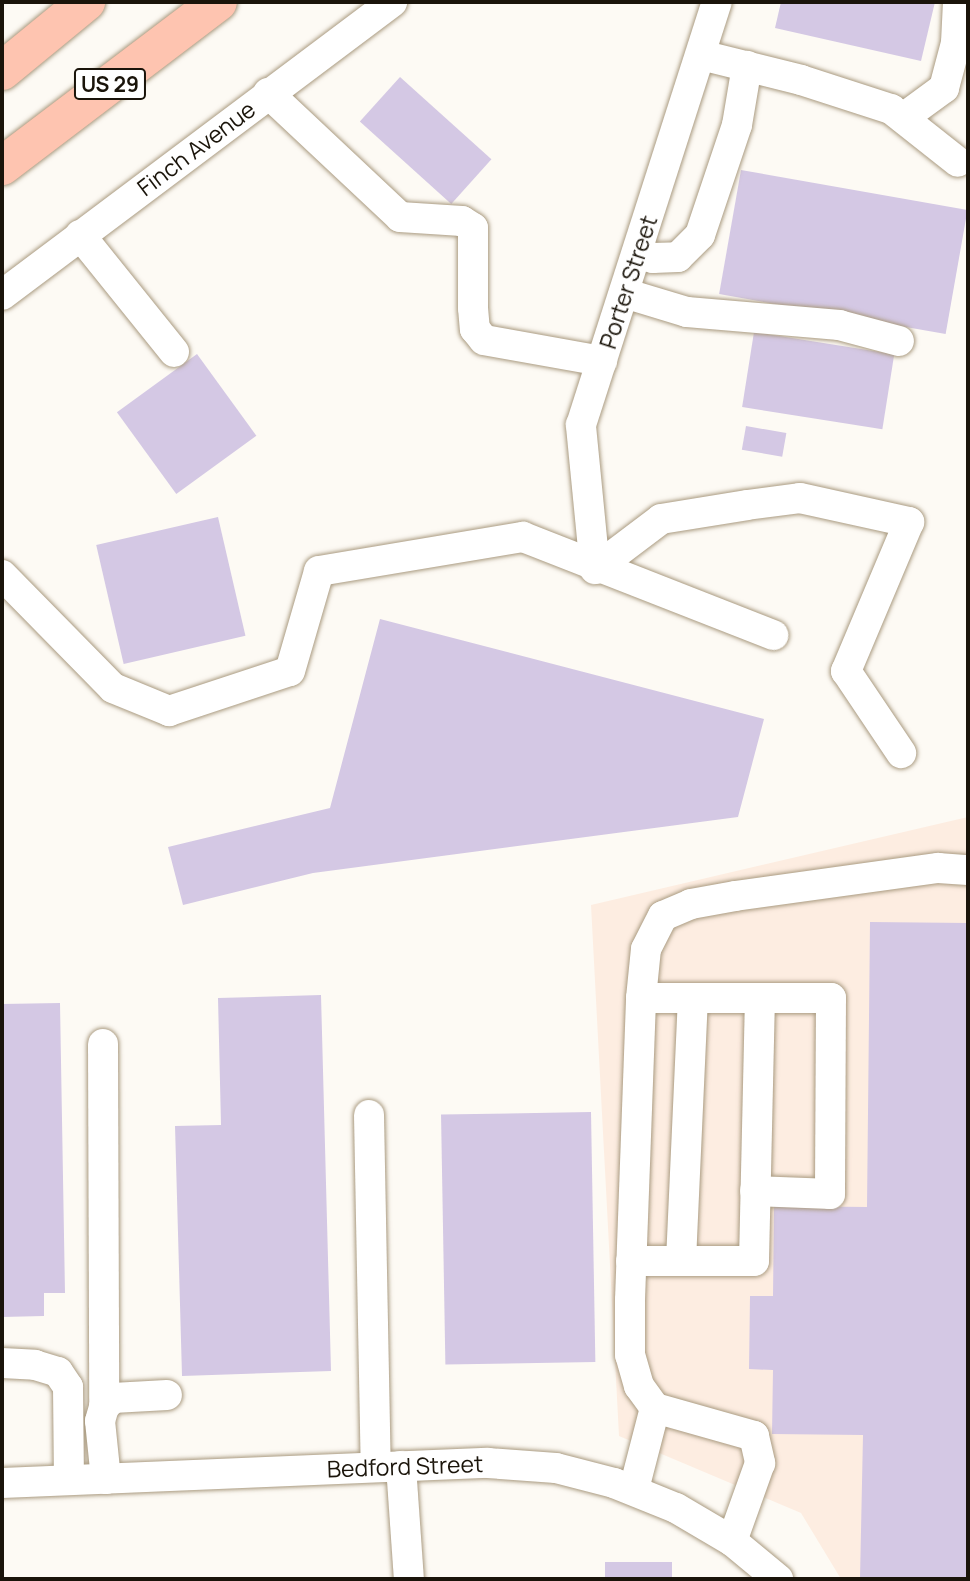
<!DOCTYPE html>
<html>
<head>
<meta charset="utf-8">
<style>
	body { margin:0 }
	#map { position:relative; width:970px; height:1581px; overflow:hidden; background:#fdfaf4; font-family:Manrope,sans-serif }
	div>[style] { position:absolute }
	.industrial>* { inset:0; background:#fdede1 }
	.building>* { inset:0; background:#d4c8e4; transform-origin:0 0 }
	.roads { filter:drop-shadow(0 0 2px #aa9b81) drop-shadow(0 0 2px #aa9b81) }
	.minor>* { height:30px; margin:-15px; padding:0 15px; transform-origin:15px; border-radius:15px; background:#fff }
	.highway>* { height:38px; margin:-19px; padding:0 19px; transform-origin:19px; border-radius:19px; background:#fec4b0 }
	span { translate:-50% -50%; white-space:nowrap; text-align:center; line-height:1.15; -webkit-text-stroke:5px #fff; paint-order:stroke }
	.shield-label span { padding:2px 5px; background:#fff; border:2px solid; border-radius:5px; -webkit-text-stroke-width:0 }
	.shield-label { font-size:21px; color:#1a140a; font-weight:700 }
	.street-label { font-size:23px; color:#1a140a }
	.frame { position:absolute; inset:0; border:4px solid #1a140a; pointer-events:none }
</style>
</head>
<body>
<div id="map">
	<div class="industrial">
		<div style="clip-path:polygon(968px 817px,968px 1579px,841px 1579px,801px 1513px,619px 1436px,591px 905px)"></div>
	</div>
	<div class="building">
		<div style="clip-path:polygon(781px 2px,935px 2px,921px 61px,775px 28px)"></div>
		<div style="left:400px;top:77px;width:123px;height:60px;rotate:42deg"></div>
		<div style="left:741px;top:170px;width:230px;height:126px;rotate:10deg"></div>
		<div style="left:754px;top:332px;width:142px;height:76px;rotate:9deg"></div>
		<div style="left:197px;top:354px;width:101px;height:99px;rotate:54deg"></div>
		<div style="left:746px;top:426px;width:41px;height:24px;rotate:10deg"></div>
		<div style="left:218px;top:517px;width:122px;height:125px;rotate:77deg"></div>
		<div style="clip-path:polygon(380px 619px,764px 719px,738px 817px,313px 873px,183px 905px,168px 847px,330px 808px)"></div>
		<div style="clip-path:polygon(870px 922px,968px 923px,968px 1579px,860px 1579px,863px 1435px,772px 1434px,773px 1370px,749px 1369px,750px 1296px,773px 1296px,774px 1206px,867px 1207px)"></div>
		<div style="clip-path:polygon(321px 995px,331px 1371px,182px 1376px,175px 1126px,221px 1125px,218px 998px)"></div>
		<div style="clip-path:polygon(60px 1003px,65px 1293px,44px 1293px,44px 1316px,2px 1317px,2px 1004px)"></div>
		<div style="left:591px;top:1112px;width:250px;height:150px;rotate:89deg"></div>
		<div style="left:605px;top:1562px;width:67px;height:17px"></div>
	</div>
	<div class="roads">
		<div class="minor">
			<div style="left:701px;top:55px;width:103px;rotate:14deg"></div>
			<div style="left:801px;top:80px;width:95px;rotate:17.9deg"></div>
			<div style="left:891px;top:109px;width:85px;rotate:38.3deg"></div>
			<div style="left:268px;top:93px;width:181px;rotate:43.2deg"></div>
			<div style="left:400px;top:217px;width:62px;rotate:3.7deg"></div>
			<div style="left:462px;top:221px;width:13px;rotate:32deg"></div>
			<div style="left:473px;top:228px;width:80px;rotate:90deg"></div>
			<div style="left:473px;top:308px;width:21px;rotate:85deg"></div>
			<div style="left:475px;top:329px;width:14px;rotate:51deg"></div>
			<div style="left:484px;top:340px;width:120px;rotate:10.1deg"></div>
			<div style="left:903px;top:118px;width:51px;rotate:-36.2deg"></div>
			<div style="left:944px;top:88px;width:47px;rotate:-75.1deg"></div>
			<div style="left:956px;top:43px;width:41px;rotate:-87.2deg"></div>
			<div style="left:80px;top:235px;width:150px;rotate:51.2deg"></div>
			<div style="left:638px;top:252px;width:16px;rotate:22deg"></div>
			<div style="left:653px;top:258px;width:25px;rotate:-2deg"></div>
			<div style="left:678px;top:257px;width:31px;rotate:-45deg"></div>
			<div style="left:700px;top:235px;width:116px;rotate:-71.4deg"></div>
			<div style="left:737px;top:125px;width:60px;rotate:-80.4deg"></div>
			<div style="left:624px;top:293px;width:66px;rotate:16.8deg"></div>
			<div style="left:687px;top:312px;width:153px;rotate:4.9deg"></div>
			<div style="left:839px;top:325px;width:62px;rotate:14.9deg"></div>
			<div style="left:2px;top:295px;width:488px;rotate:-36.9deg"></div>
			<div style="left:595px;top:569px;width:83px;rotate:-37.1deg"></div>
			<div style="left:661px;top:519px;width:87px;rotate:-9.2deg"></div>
			<div style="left:747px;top:505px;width:53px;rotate:-7.5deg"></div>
			<div style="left:800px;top:498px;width:112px;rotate:12.4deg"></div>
			<div style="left:909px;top:522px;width:162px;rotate:112.9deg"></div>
			<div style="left:846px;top:671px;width:99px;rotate:56.1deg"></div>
			<div style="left:595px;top:569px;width:145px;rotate:-95.6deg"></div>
			<div style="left:581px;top:425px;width:444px;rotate:-72.2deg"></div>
			<div style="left:2px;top:575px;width:158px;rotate:45.5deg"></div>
			<div style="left:113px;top:688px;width:61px;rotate:22.3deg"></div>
			<div style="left:169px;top:711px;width:127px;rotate:-18.3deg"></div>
			<div style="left:290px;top:671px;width:104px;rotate:-73.8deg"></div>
			<div style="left:319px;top:571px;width:207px;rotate:-9.5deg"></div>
			<div style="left:523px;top:537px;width:269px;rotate:21.4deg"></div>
			<div style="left:641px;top:998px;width:190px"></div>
			<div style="left:831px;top:998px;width:196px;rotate:90.3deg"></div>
			<div style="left:830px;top:1194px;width:75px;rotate:-177.7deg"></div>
			<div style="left:103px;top:1044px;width:363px;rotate:89.8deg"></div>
			<div style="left:369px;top:1115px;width:352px;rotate:88.9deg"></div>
			<div style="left:631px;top:1261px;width:50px"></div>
			<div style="left:681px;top:1261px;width:263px;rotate:-87.4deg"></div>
			<div style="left:681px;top:1261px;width:73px"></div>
			<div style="left:754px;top:1261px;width:263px;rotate:-88.7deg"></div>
			<div style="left:2px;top:1363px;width:33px;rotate:3deg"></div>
			<div style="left:35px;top:1365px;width:24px;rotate:17deg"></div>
			<div style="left:58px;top:1372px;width:18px;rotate:56deg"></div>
			<div style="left:68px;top:1387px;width:93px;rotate:89.4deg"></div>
			<div style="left:655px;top:1408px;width:27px;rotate:-126deg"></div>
			<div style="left:639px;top:1386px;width:32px;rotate:-106deg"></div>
			<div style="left:630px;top:1355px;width:55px;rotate:-90deg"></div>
			<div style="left:630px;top:1300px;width:302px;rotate:-87.9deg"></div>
			<div style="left:641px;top:998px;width:49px;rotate:-84.2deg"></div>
			<div style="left:646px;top:949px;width:37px;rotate:-63deg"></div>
			<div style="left:663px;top:916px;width:30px;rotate:-23deg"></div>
			<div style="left:691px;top:904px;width:45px;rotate:-10.3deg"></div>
			<div style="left:735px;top:896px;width:205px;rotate:-7.9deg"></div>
			<div style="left:938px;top:868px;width:30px;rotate:4deg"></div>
			<div style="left:401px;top:1466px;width:113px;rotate:86deg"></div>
			<div style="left:106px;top:1479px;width:58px;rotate:-95.9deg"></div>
			<div style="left:100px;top:1421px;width:15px;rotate:-74deg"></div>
			<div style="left:104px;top:1407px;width:13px;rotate:-45deg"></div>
			<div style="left:113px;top:1398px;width:54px;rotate:-3.2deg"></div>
			<div style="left:2px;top:1483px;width:486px;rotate:-2.4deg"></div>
			<div style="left:488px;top:1463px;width:68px;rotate:4.2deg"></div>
			<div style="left:556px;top:1468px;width:60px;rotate:14.5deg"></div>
			<div style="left:614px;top:1483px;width:67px;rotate:22deg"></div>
			<div style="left:676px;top:1508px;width:65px;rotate:30.5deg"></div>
			<div style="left:732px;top:1541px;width:60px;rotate:39.6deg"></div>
			<div style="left:634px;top:1489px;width:84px;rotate:-75.5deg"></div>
			<div style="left:655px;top:1408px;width:103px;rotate:15.8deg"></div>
			<div style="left:754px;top:1436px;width:28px;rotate:77deg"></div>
			<div style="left:760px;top:1463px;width:83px;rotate:109.7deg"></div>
		</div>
		<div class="highway">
			<div style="left:2px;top:71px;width:109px;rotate:-39.4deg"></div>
			<div style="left:2px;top:166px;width:271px;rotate:-37.2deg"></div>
		</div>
	</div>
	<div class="shield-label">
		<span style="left:110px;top:84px">US 29</span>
	</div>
	<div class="street-label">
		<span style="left:196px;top:148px;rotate:-37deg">Finch Avenue</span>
		<span style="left:628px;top:282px;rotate:-72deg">Porter Street</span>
		<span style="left:405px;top:1466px;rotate:-2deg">Bedford Street</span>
	</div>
	<div class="frame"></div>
</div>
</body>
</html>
